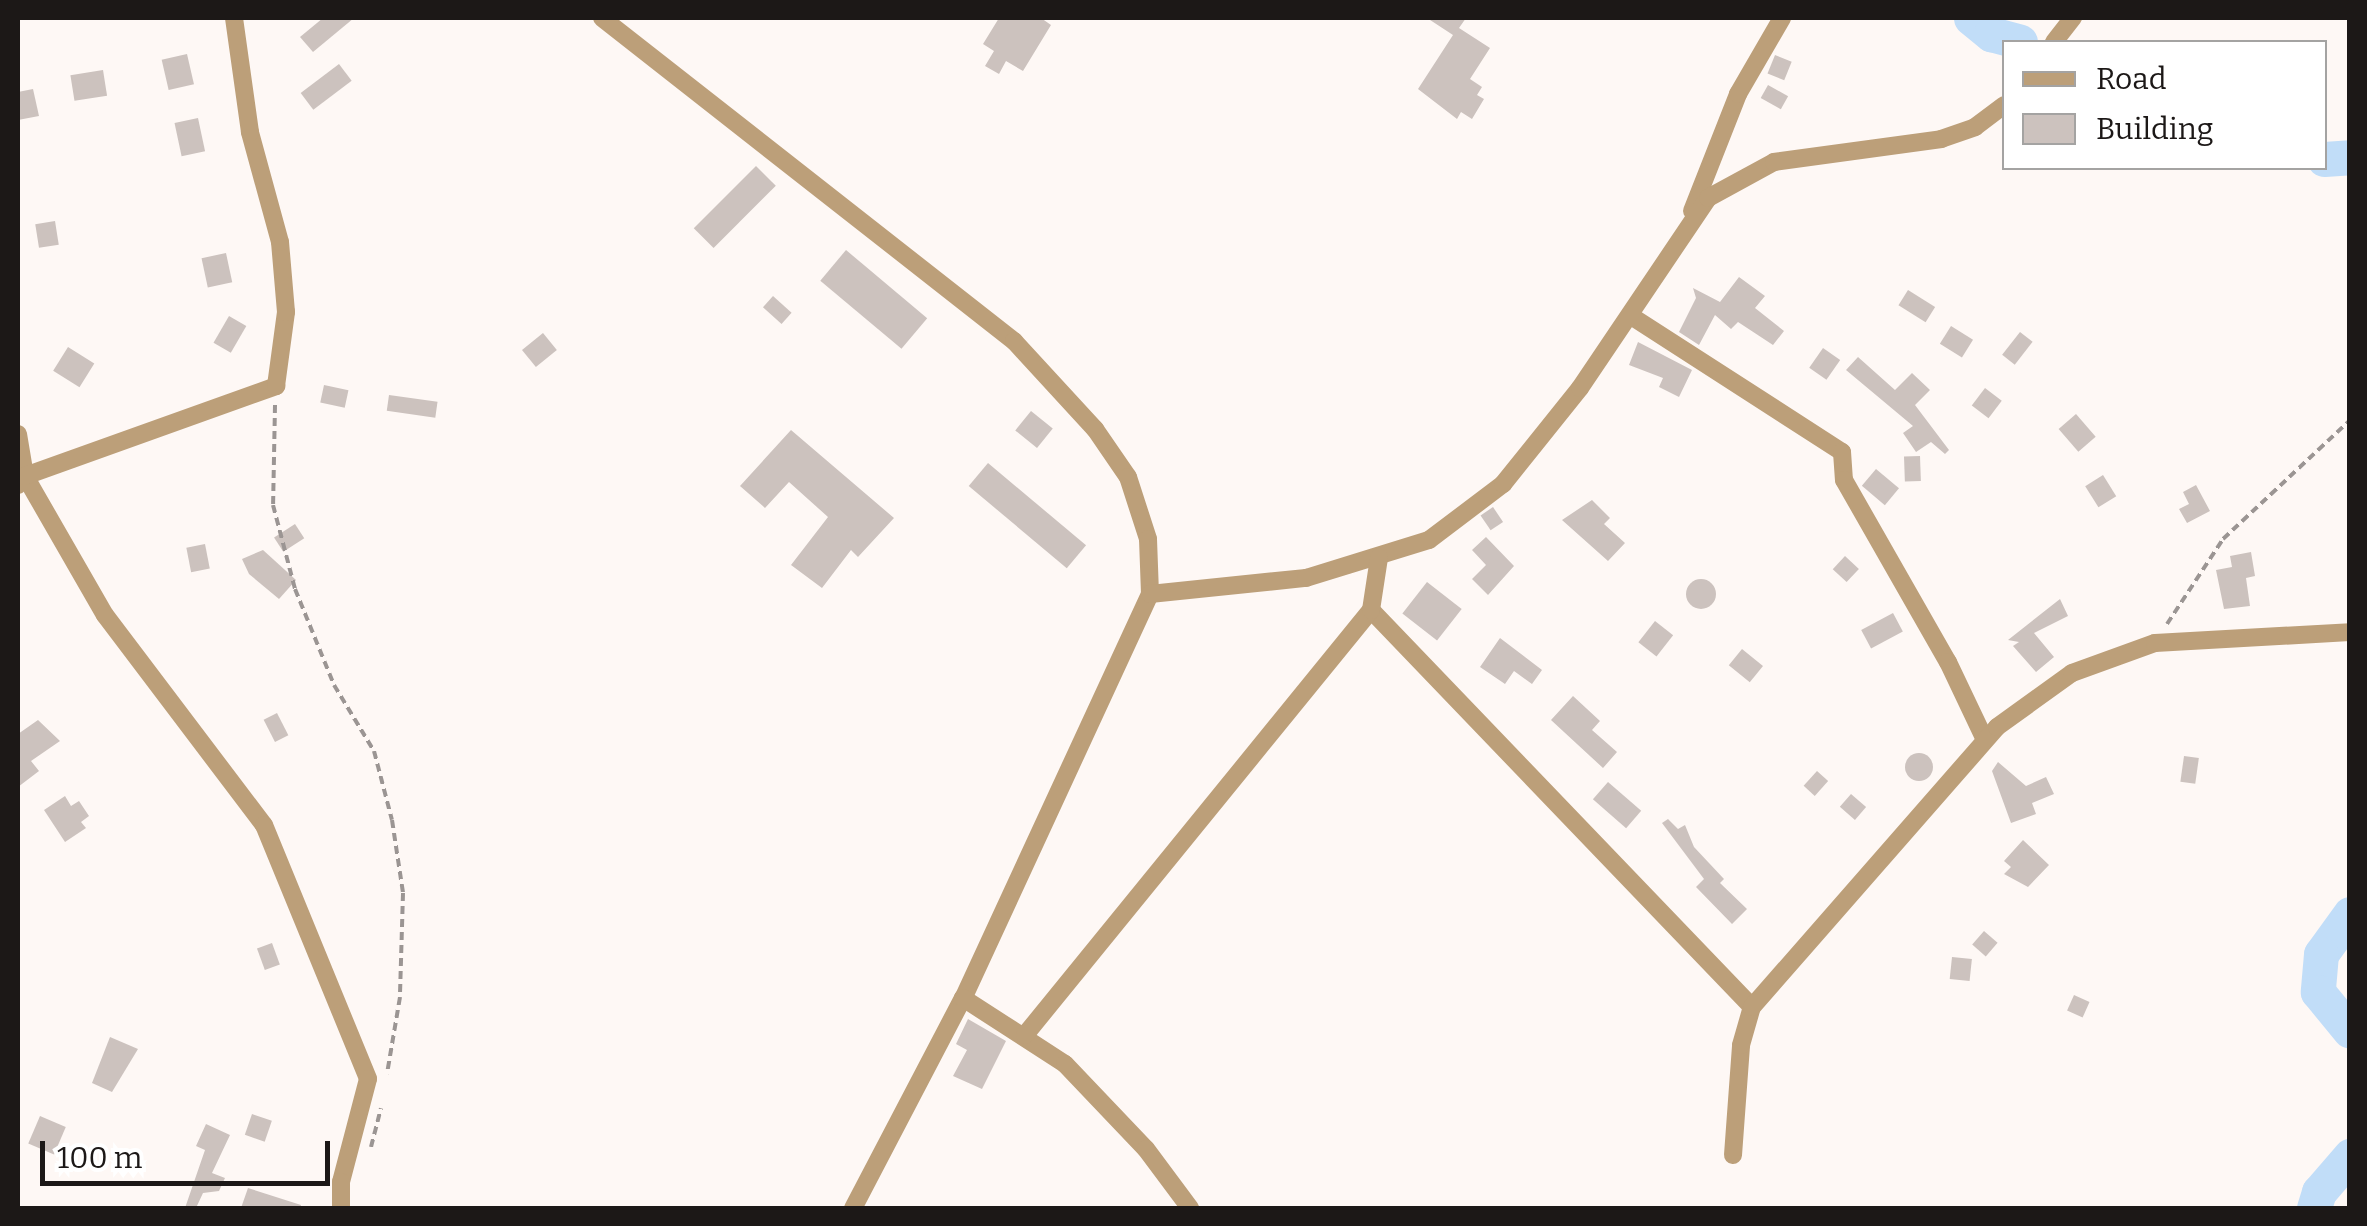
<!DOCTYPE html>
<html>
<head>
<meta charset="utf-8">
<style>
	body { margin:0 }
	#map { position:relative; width:2367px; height:1226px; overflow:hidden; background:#fef8f5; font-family:Bitter,serif }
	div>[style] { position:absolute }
	.river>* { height:35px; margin:-17.5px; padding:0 17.5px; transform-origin:17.5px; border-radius:17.5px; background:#c1ddf8 }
	.building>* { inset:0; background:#ccc2be; transform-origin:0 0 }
	.round { border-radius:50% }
	.path>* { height:4px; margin-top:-2px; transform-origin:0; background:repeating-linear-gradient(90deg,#9b9593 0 8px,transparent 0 13px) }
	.street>* { height:18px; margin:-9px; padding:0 9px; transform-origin:9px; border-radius:9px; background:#bc9f79 }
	span { translate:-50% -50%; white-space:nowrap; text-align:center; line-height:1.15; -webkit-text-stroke:9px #fff; paint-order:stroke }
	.frame { position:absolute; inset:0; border:20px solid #1c1817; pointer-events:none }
	.legend { position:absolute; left:2002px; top:40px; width:325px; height:130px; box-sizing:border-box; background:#fff; border:2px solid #a4a3a2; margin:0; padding:12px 18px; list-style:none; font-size:30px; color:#1c1817 }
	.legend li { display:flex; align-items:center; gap:20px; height:50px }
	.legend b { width:50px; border:2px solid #a4a3a2 }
	.scale { position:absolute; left:40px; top:1141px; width:290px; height:45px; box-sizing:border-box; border:5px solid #1c1817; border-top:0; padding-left:12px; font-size:30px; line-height:35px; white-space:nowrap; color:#1c1817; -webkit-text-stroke:8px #fff; paint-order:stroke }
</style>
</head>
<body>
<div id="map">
	<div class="river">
		<div style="left:1971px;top:18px;width:26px;rotate:39deg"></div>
		<div style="left:1991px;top:34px;width:30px;rotate:15deg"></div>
		<div style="left:2324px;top:159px;width:26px;rotate:-4deg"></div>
		<div style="left:2350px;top:914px;width:49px;rotate:125.9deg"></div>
		<div style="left:2321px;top:954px;width:38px;rotate:95deg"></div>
		<div style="left:2318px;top:992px;width:50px;rotate:50.6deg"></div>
		<div style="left:2314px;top:1208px;width:17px;rotate:-73deg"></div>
		<div style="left:2319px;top:1192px;width:48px;rotate:-49.3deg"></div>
	</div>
	<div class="building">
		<div style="clip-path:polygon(323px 18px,354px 18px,313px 52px,300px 37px)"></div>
		<div style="clip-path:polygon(999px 18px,1041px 18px,1051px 25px,1023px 71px,1006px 61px,999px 74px,985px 66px,994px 51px,983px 44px)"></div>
		<div style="clip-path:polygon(1427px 18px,1466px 18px,1459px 28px,1490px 48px,1470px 79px,1482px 87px,1477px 95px,1484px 99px,1472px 119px,1461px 112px,1457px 119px,1418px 89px,1453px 35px)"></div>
		<div style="left:187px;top:54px;width:31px;height:26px;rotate:77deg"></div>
		<div style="left:1775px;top:55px;width:18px;height:20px;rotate:22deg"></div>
		<div style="left:339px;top:64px;width:21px;height:48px;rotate:53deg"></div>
		<div style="left:103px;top:70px;width:26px;height:33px;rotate:81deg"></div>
		<div style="left:1768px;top:85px;width:23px;height:15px;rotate:29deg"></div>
		<div style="clip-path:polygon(33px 89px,39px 116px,18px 120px,18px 92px)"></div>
		<div style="left:198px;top:118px;width:34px;height:24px;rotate:78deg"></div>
		<div style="left:756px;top:166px;width:28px;height:88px;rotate:45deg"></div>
		<div style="left:55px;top:221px;width:24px;height:20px;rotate:81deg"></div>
		<div style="left:846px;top:250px;width:106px;height:40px;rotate:40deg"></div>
		<div style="left:226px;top:253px;width:30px;height:25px;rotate:78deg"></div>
		<div style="clip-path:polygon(1739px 277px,1765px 296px,1755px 308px,1784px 331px,1773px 345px,1738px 322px,1731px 329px,1715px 315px,1699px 345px,1679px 332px,1696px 298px,1693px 288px,1720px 302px)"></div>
		<div style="left:1908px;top:290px;width:32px;height:18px;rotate:32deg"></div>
		<div style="left:773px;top:296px;width:25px;height:15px;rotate:42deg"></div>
		<div style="left:229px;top:316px;width:20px;height:31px;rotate:30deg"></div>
		<div style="left:1951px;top:326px;width:26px;height:21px;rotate:32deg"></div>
		<div style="left:2020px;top:332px;width:16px;height:29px;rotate:38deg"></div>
		<div style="left:543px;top:333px;width:22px;height:27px;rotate:51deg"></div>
		<div style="clip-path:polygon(1638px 342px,1692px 370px,1679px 397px,1659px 387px,1663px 378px,1629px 365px)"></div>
		<div style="left:68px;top:347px;width:31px;height:28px;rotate:32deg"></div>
		<div style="left:1823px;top:348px;width:21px;height:24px;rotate:35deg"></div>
		<div style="clip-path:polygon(1858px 357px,1895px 390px,1912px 373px,1930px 390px,1915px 405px,1949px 450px,1945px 454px,1931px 442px,1916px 452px,1903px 433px,1913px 426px,1846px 370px)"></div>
		<div style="left:324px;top:385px;width:25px;height:18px;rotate:12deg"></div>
		<div style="left:1985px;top:388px;width:21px;height:22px;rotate:37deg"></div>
		<div style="left:389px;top:395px;width:49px;height:16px;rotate:8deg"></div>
		<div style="left:1031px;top:411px;width:28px;height:25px;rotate:39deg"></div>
		<div style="left:2076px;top:414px;width:30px;height:23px;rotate:49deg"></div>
		<div style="clip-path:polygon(791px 430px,894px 518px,858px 557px,851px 550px,822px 588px,791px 565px,828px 517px,789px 482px,765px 508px,740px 486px)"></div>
		<div style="left:1920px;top:456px;width:25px;height:16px;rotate:88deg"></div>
		<div style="left:988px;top:463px;width:128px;height:30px;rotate:40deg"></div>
		<div style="left:1876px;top:469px;width:30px;height:22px;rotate:40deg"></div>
		<div style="left:2103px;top:475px;width:25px;height:21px;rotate:58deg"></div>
		<div style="clip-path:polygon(2196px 485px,2210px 511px,2187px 523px,2179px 509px,2189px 504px,2183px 492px)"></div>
		<div style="clip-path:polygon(1592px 500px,1610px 518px,1604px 524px,1625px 543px,1608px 561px,1562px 520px)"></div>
		<div style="left:1493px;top:507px;width:18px;height:15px;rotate:56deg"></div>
		<div style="left:295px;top:524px;width:17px;height:25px;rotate:57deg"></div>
		<div style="clip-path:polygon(1486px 537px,1514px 566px,1488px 595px,1472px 579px,1486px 565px,1472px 550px)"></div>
		<div style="left:205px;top:544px;width:25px;height:19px;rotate:79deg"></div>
		<div style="clip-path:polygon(263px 550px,296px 580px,279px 599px,249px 574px,242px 559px)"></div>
		<div style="clip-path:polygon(2251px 552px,2255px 576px,2246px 578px,2250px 606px,2224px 609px,2216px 570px,2232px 567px,2230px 556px)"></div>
		<div style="left:1845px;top:556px;width:19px;height:18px;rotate:43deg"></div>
		<div class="round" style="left:1686px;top:579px;width:30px;height:30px"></div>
		<div style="left:1427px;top:582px;width:44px;height:40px;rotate:38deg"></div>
		<div style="clip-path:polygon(2060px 599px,2068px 616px,2034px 633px,2054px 657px,2036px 672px,2013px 646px,2019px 642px,2008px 640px)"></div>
		<div style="left:1893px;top:613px;width:21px;height:36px;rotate:62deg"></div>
		<div style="left:1655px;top:621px;width:23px;height:27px;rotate:38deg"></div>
		<div style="clip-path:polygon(1500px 638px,1542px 670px,1532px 684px,1514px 671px,1505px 684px,1480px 667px)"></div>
		<div style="left:1742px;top:649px;width:27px;height:21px;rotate:39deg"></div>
		<div style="clip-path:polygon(1573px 696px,1600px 721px,1592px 730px,1617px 752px,1603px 768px,1551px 720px)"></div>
		<div style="left:277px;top:713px;width:25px;height:15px;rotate:63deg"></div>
		<div style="clip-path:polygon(38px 720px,60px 741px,31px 761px,39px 771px,18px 787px,18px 734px)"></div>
		<div class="round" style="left:1905px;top:753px;width:28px;height:28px"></div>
		<div style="left:2184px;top:756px;width:15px;height:26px;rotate:8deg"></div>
		<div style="clip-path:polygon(1998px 762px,2026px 786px,2046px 777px,2054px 794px,2032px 803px,2036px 814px,2011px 823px,1992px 771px)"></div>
		<div style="left:1817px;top:771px;width:15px;height:20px;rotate:42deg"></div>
		<div style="left:1608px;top:782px;width:44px;height:23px;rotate:41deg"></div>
		<div style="left:1851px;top:794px;width:20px;height:17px;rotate:41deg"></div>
		<div style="clip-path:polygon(65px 796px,71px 806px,79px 801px,89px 816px,81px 822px,86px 828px,65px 842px,44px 810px)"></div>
		<div style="clip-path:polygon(1668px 819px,1678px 829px,1685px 825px,1694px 847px,1724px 879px,1720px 883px,1747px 909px,1732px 924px,1696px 887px,1704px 879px,1662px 823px)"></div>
		<div style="clip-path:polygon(2023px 840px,2049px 865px,2028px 887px,2004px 874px,2011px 867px,2004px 861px)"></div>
		<div style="left:1984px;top:931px;width:18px;height:18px;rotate:41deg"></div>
		<div style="left:272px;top:943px;width:23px;height:16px;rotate:70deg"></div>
		<div style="left:1952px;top:957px;width:20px;height:22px;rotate:6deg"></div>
		<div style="left:2074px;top:995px;width:17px;height:17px;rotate:24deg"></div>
		<div style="clip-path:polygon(968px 1019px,1006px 1041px,982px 1089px,953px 1076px,967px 1050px,956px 1044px)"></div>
		<div style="clip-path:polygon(110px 1037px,138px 1049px,112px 1092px,92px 1083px)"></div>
		<div style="left:252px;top:1114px;width:21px;height:22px;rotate:19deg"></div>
		<div style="left:40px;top:1116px;width:28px;height:30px;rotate:23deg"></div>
		<div style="clip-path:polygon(206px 1124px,230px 1135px,212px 1173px,225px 1178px,219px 1191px,203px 1193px,196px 1208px,185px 1208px,205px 1150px,196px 1146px)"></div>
		<div style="clip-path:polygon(248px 1188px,301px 1205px,300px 1208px,241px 1208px)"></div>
	</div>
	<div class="path">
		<div style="left:275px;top:405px;width:100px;rotate:91.1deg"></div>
		<div style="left:273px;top:505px;width:87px;rotate:75.3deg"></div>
		<div style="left:295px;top:589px;width:104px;rotate:67.9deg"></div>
		<div style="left:334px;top:685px;width:77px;rotate:58.8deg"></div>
		<div style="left:374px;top:751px;width:71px;rotate:75.4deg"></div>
		<div style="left:392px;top:820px;width:74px;rotate:81.4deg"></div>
		<div style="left:403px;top:893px;width:104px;rotate:91.7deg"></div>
		<div style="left:400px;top:997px;width:78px;rotate:99.6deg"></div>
		<div style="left:2167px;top:624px;width:102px;rotate:-56.6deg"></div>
		<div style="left:2223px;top:539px;width:174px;rotate:-43.1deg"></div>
		<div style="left:371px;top:1147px;width:40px;rotate:-75.6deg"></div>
	</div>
	<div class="street">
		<div style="left:602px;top:18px;width:524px;rotate:38.1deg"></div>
		<div style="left:1014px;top:341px;width:120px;rotate:47.4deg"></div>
		<div style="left:1095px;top:429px;width:58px;rotate:55.5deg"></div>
		<div style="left:1128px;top:477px;width:65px;rotate:72.1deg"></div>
		<div style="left:1148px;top:539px;width:55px;rotate:87.9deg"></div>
		<div style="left:1150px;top:594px;width:445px;rotate:114.8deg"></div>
		<div style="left:963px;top:998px;width:237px;rotate:117.6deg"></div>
		<div style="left:2054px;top:42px;width:31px;rotate:-52deg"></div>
		<div style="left:1692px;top:211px;width:126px;rotate:-68.5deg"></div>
		<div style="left:1738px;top:94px;width:88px;rotate:-59.9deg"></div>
		<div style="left:1631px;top:316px;width:251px;rotate:32.8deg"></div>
		<div style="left:1842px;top:452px;width:28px;rotate:86deg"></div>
		<div style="left:1844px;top:480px;width:210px;rotate:60.3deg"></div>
		<div style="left:1948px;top:662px;width:86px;rotate:64.6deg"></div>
		<div style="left:18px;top:434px;width:43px;rotate:80.5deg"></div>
		<div style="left:25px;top:476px;width:160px;rotate:60.1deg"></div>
		<div style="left:105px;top:615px;width:263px;rotate:52.9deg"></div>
		<div style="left:264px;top:825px;width:274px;rotate:67.7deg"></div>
		<div style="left:368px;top:1079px;width:106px;rotate:104.7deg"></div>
		<div style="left:341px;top:1182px;width:26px;rotate:90deg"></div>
		<div style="left:18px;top:485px;width:11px;rotate:-52deg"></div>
		<div style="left:25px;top:476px;width:267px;rotate:-19.7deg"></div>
		<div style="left:276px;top:386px;width:75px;rotate:-82.3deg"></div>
		<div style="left:286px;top:312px;width:70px;rotate:-94.9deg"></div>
		<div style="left:280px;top:242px;width:114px;rotate:-105.3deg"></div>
		<div style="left:250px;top:132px;width:115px;rotate:-98deg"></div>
		<div style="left:1150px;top:594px;width:157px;rotate:-5.9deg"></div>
		<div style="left:1306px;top:578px;width:129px;rotate:-17.2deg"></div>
		<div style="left:1429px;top:540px;width:93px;rotate:-37.1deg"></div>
		<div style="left:1503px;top:484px;width:123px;rotate:-51.3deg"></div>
		<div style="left:1580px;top:388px;width:229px;rotate:-56deg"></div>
		<div style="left:1708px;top:198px;width:75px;rotate:-28.6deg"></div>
		<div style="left:1774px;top:162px;width:169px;rotate:-7.8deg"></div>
		<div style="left:1941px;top:139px;width:36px;rotate:-19deg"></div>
		<div style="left:1975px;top:127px;width:36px;rotate:-37deg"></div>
		<div style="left:1371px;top:610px;width:550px;rotate:46.18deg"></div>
		<div style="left:963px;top:998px;width:121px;rotate:32.9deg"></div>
		<div style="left:1065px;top:1064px;width:117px;rotate:46.4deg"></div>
		<div style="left:1146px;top:1149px;width:74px;rotate:53.3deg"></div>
		<div style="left:1025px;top:1035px;width:548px;rotate:-50.85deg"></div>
		<div style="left:1371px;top:610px;width:53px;rotate:-81.3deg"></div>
		<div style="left:1733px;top:1155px;width:110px;rotate:-85.8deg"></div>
		<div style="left:1741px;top:1045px;width:40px;rotate:-74deg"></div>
		<div style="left:1752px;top:1007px;width:372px;rotate:-48.8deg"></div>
		<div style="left:1997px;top:727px;width:92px;rotate:-35.8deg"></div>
		<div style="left:2072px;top:673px;width:88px;rotate:-19.9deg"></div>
		<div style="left:2155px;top:643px;width:195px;rotate:-3.2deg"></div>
	</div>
	<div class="frame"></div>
	<ul class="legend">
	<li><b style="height:12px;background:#bc9f79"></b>Road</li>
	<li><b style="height:28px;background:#ccc2be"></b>Building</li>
	</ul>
	<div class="scale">100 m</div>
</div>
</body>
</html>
